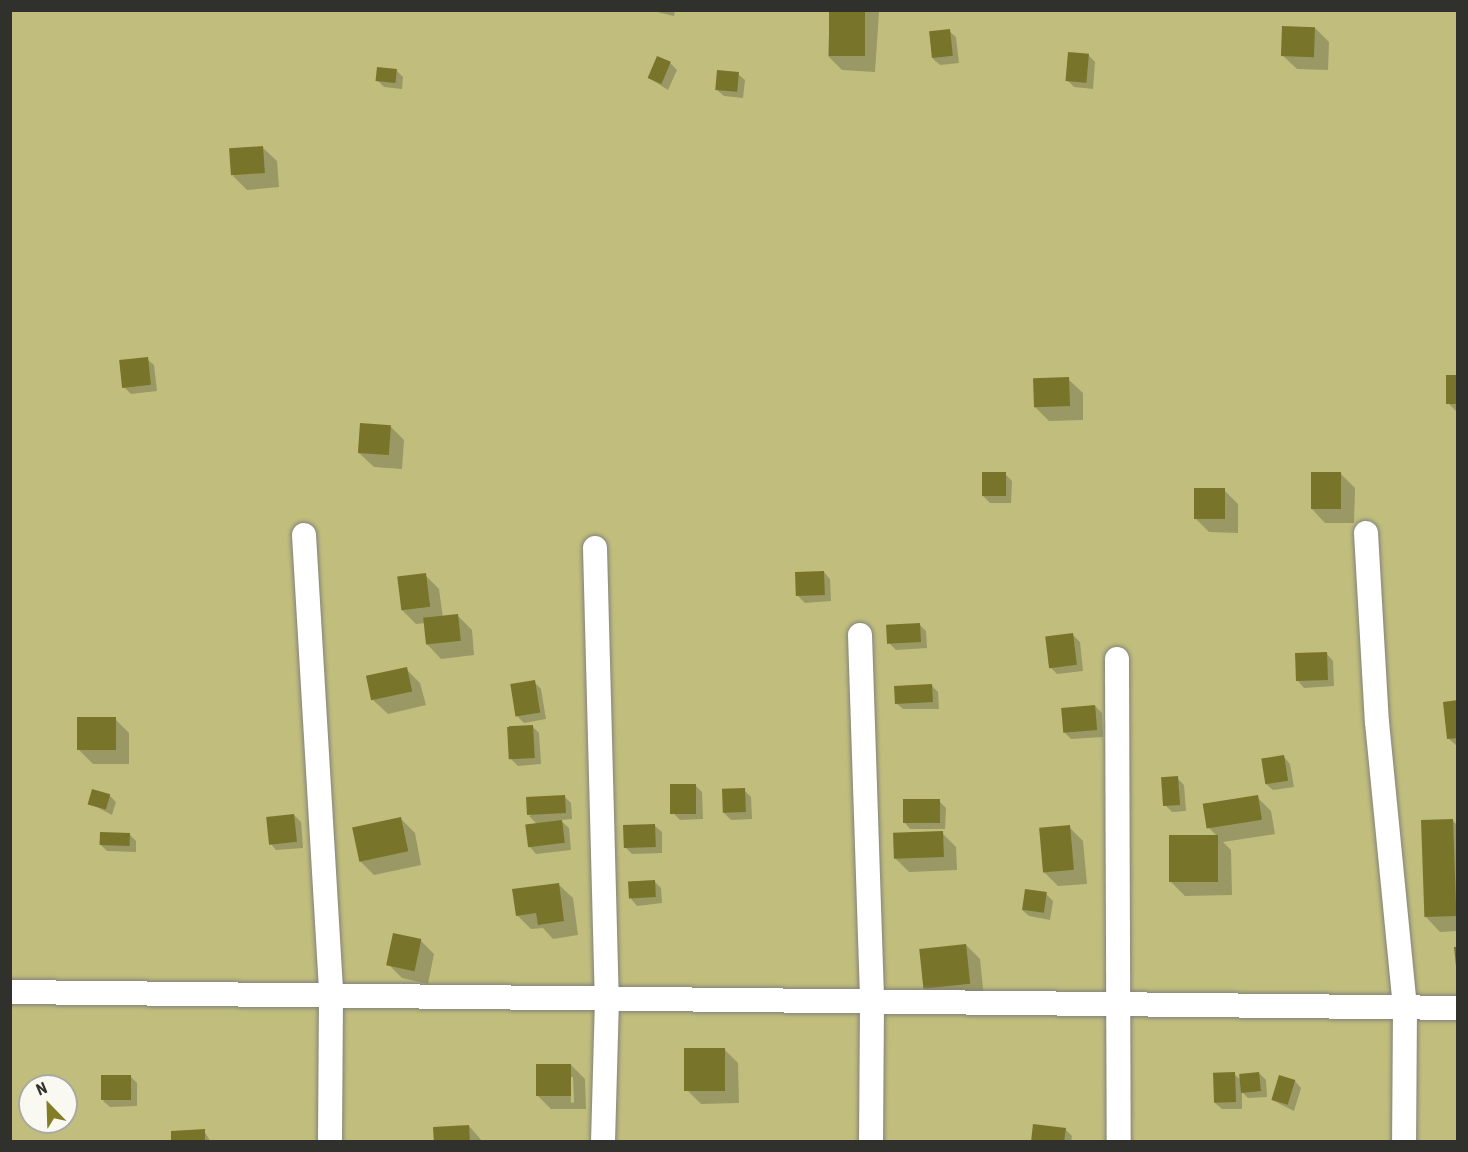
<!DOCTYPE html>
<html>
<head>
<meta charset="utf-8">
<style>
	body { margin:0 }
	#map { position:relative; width:1468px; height:1152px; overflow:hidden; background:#ecece3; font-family:"Roboto Condensed",sans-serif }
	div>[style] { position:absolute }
	.green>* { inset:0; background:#c1be7d }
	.shadow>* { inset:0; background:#0003 }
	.building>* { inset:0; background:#78742a; transform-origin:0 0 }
	.roads { filter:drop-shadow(0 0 2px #82827a) drop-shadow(0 0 2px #82827a) }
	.street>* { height:24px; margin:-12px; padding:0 12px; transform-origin:12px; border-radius:12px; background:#fff }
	span { translate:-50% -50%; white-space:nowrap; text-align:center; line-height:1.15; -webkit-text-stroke:6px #f9f9f1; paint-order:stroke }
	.frame { position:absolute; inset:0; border:12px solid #30302c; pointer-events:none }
	.north { position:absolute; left:18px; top:1074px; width:60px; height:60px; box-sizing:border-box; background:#f9f9f1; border:2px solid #a9a9a2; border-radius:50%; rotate:337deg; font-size:16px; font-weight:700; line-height:24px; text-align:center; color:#30302c }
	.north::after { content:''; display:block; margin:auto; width:21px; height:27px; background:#837e25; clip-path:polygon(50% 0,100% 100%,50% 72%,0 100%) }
</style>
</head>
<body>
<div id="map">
	<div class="green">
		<div style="clip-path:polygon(evenodd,10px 11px,1457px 11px,1457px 1141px,11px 1141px,10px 11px,30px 1086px,66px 1086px,66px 1122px,30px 1122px,30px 1086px)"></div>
	</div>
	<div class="shadow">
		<div style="clip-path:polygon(649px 10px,675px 10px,674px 16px)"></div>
		<div style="clip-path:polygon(830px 10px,879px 12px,875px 72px,842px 70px,828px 56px)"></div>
		<div style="clip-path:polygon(1315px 28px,1329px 42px,1328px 70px,1297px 69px,1282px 55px)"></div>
		<div style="clip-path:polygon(949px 31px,956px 37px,959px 63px,940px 65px,933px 59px)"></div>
		<div style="clip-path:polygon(1088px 55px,1095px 62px,1093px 89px,1074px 87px,1067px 80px)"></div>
		<div style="clip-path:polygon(670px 63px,677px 70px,668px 90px,649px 78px)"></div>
		<div style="clip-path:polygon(396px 70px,403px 77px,402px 89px,384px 87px,377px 80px)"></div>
		<div style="clip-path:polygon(738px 74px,745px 80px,743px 98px,724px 96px,717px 90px)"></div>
		<div style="clip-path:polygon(262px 147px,277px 161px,279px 187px,247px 190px,233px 176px)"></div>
		<div style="clip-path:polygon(147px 359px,154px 365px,157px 391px,131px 394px,124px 387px)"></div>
		<div style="clip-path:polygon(1458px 376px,1458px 413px,1448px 403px)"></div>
		<div style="clip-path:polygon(1068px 379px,1083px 393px,1083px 420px,1049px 421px,1035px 407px)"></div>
		<div style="clip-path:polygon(390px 426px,404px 440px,402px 469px,374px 467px,359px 453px)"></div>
		<div style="clip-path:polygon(1005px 474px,1012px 481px,1011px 503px,990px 503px,983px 496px)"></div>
		<div style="clip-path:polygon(1341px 474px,1355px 488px,1354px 523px,1325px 523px,1311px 508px)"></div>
		<div style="clip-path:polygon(1224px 490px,1238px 504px,1238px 533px,1209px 532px,1195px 518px)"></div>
		<div style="clip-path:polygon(824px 572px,830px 579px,831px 601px,805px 603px,798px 596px)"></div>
		<div style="clip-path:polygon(425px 575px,439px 589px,443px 618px,458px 616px,472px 630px,474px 655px,441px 659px,427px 644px,425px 623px,416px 624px,402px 610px)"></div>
		<div style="clip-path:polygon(920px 625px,926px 631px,927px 648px,896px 650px,889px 643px)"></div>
		<div style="clip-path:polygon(1073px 635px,1080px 642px,1083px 671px,1057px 674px,1050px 667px)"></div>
		<div style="clip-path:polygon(1327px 654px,1333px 661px,1334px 686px,1304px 688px,1298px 681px)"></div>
		<div style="clip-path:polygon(406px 669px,420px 683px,426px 705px,388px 714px,373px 700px)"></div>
		<div style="clip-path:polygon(534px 682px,541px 689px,546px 719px,524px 723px,517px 716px)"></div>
		<div style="clip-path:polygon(931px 685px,938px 692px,939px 709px,903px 709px,896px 703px)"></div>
		<div style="clip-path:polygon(1458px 701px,1458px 747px,1449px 739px)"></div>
		<div style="clip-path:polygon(1095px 706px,1102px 713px,1103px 737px,1071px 739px,1064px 732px)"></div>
		<div style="clip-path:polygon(115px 719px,129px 733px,129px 764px,93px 764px,79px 750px)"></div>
		<div style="clip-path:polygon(532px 726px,539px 733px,541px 764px,518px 766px,511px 759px)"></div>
		<div style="clip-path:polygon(1284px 757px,1290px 764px,1294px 787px,1273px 790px,1266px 784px)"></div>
		<div style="clip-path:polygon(1177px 778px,1184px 785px,1186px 811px,1172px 812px,1165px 805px)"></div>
		<div style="clip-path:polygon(695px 785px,702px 792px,703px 819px,680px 820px,673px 813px)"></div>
		<div style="clip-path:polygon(744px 790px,751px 797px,752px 819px,731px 820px,724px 813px)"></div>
		<div style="clip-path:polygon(109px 795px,116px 802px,112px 815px,89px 803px)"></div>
		<div style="clip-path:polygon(564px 796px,571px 803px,572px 819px,560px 820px,569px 828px,571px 850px,536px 854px,530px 847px,538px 825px,529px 816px)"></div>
		<div style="clip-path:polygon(1257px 797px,1271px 811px,1275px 834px,1223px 842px,1231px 850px,1232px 895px,1185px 896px,1171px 882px,1217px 836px,1209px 828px)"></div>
		<div style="clip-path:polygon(939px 801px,946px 808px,945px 829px,910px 829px,904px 822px)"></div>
		<div style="clip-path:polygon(294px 815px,301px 822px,303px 848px,276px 850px,270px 843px)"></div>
		<div style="clip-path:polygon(401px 819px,415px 833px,421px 865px,374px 875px,360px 861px)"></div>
		<div style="clip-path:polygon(1452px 820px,1458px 826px,1458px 931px,1440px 932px,1426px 917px)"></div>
		<div style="clip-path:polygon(655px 826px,662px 832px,662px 853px,632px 854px,625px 847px)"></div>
		<div style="clip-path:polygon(1069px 827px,1083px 841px,1087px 884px,1058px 886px,1044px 872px)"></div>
		<div style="clip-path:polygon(942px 833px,956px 847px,957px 870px,909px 872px,895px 858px)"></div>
		<div style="clip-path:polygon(129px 834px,136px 841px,136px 852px,107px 851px,101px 845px)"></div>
		<div style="clip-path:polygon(654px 881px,661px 888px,662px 903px,637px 906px,631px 899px)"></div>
		<div style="clip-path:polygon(558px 884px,573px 898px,578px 935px,553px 939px,543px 928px,531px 929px,517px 915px)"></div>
		<div style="clip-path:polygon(1046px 894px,1053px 901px,1050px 920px,1029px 916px,1022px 910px)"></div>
		<div style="clip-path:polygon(420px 940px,434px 954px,428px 984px,402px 978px,388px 964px)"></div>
		<div style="clip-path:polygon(966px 945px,980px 959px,984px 998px,938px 1002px,924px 988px)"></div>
		<div style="clip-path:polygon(724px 1049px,738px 1063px,739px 1103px,701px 1104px,687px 1090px)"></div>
		<div style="clip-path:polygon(evenodd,571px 1065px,585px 1079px,586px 1109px,551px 1109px,537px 1095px,571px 1065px,570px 1077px,573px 1077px,574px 1102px,571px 1103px,570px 1077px)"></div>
		<div style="clip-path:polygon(1259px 1073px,1266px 1080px,1267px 1097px,1248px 1098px,1242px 1092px,1242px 1109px,1222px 1109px,1215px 1103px,1234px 1074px,1241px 1080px)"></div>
		<div style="clip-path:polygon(130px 1076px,137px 1083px,137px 1106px,110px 1107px,103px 1101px)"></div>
		<div style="clip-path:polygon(1295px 1081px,1301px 1088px,1294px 1111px,1272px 1100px)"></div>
		<div style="clip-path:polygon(469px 1126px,483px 1142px,435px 1142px)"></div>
		<div style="clip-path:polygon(1065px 1129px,1072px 1136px,1071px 1142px,1032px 1142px)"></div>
		<div style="clip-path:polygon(204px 1131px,211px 1142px,173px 1142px)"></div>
	</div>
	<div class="building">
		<div style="left:829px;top:10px;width:36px;height:46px"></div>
		<div style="left:1282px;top:26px;width:33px;height:30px;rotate:2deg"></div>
		<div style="left:950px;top:29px;width:27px;height:21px;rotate:84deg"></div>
		<div style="left:1068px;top:52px;width:21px;height:29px;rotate:5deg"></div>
		<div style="left:657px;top:56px;width:15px;height:24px;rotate:23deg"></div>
		<div style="left:377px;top:67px;width:20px;height:14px;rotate:6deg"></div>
		<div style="left:717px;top:70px;width:22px;height:20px;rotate:5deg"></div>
		<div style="left:263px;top:146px;width:27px;height:34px;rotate:86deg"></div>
		<div style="left:148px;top:357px;width:28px;height:29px;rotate:84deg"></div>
		<div style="left:1446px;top:375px;width:12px;height:29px"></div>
		<div style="left:1069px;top:377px;width:29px;height:36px;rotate:88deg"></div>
		<div style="left:360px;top:423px;width:31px;height:30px;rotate:4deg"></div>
		<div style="left:982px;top:472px;width:24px;height:24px"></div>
		<div style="left:1311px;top:472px;width:30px;height:37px"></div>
		<div style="left:1194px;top:488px;width:31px;height:31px"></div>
		<div style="left:824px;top:571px;width:24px;height:29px;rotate:88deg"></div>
		<div style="left:426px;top:573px;width:34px;height:29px;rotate:83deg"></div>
		<div style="left:458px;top:614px;width:27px;height:35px;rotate:84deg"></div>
		<div style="left:920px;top:623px;width:19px;height:34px;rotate:87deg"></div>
		<div style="left:1073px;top:633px;width:32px;height:28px;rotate:83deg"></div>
		<div style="left:1327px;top:652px;width:28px;height:32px;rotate:88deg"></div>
		<div style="left:407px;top:667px;width:25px;height:42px;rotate:78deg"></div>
		<div style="left:535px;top:680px;width:33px;height:25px;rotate:81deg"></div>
		<div style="left:932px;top:684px;width:18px;height:38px;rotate:87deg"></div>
		<div style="clip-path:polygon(1458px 700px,1458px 738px,1447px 739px,1443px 702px)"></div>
		<div style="left:1095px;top:705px;width:25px;height:34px;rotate:85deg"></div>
		<div style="left:116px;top:717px;width:33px;height:39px;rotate:90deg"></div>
		<div style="left:533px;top:725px;width:33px;height:26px;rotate:87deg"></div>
		<div style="left:1284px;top:755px;width:26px;height:23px;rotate:81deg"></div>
		<div style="left:1178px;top:776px;width:29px;height:17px;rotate:86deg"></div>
		<div style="left:670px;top:784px;width:26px;height:30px"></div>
		<div style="left:745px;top:788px;width:24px;height:23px;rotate:88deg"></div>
		<div style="left:92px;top:789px;width:19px;height:16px;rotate:16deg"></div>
		<div style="left:565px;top:795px;width:18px;height:39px;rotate:87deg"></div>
		<div style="left:1258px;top:795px;width:25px;height:56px;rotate:81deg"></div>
		<div style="left:903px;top:799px;width:37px;height:24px"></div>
		<div style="left:294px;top:814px;width:28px;height:28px;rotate:84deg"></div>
		<div style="left:401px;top:817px;width:35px;height:50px;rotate:78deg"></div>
		<div style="left:1453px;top:819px;width:97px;height:32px;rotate:88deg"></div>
		<div style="left:562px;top:820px;width:23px;height:37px;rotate:83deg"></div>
		<div style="left:655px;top:824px;width:23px;height:32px;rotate:88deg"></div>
		<div style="left:1070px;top:825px;width:45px;height:31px;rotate:85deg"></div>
		<div style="left:943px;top:831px;width:26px;height:50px;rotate:88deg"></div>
		<div style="left:100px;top:832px;width:30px;height:13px;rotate:2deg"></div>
		<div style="left:1218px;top:835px;width:47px;height:49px;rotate:90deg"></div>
		<div style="left:655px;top:880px;width:17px;height:27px;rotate:87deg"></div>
		<div style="clip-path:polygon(559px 883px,564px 921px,538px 925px,536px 913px,516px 916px,512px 889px)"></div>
		<div style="left:1025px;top:889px;width:22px;height:21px;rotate:8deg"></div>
		<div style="left:393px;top:933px;width:29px;height:33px;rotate:12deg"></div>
		<div style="left:966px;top:944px;width:40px;height:47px;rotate:84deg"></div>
		<div style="clip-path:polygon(1454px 947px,1458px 947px,1458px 966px,1456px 966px)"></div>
		<div style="left:684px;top:1048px;width:41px;height:43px"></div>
		<div style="left:536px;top:1064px;width:35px;height:32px"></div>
		<div style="left:1235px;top:1072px;width:30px;height:22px;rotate:88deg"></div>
		<div style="left:1259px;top:1072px;width:19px;height:20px;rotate:84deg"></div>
		<div style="left:131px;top:1075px;width:25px;height:30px;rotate:90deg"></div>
		<div style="left:1279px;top:1075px;width:17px;height:26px;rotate:17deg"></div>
		<div style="clip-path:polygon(1033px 1124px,1066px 1128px,1064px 1142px,1031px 1142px)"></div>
		<div style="left:469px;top:1125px;width:17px;height:36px;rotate:87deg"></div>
		<div style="clip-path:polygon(205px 1129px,205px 1142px,171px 1142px,171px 1131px)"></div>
	</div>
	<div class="roads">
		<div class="street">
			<div style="left:1366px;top:533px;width:189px;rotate:86.7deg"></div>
			<div style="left:1377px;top:722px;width:287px;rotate:84.4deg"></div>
			<div style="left:1405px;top:1008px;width:134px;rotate:90.4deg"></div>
			<div style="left:304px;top:535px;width:462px;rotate:86.6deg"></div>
			<div style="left:331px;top:996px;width:146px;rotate:90.4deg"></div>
			<div style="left:595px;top:548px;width:451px;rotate:88.5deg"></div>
			<div style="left:607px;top:999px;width:143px;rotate:91.6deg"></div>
			<div style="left:860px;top:635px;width:367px;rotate:88.1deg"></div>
			<div style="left:872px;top:1002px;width:140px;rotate:90.4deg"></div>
			<div style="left:1117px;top:659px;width:483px;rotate:89.8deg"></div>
			<div style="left:10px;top:992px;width:1448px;rotate:0.63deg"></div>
		</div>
	</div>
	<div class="frame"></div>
	<div class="north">N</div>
</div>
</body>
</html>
